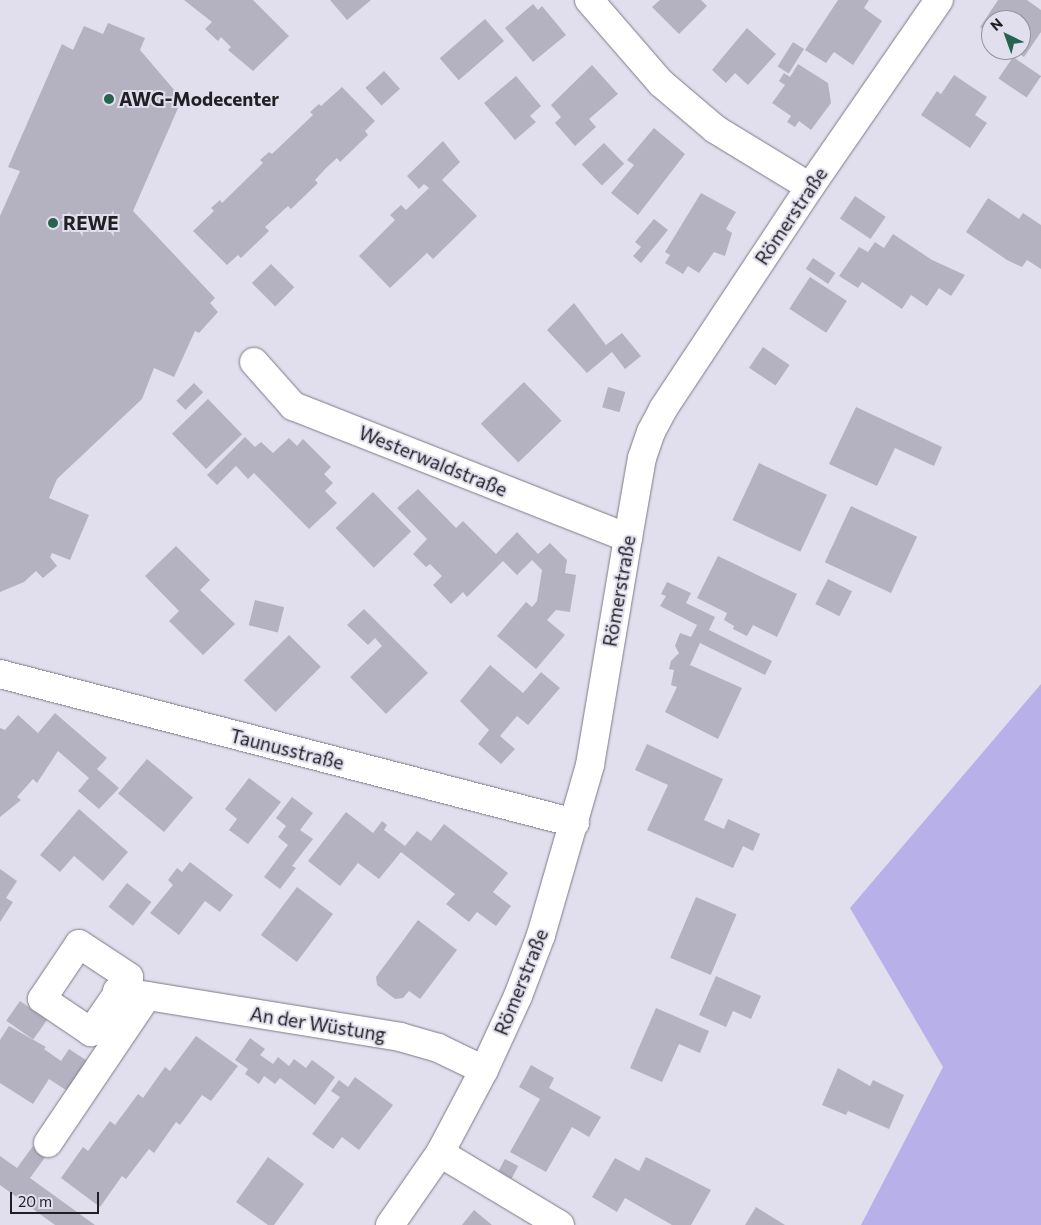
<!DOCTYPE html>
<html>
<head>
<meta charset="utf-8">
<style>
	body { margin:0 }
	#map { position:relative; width:1041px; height:1225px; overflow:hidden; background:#e1dfed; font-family:Commissioner,sans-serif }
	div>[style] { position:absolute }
	.green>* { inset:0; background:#b8b0e9 }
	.building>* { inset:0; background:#b4b2c0; transform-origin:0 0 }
	.roads { filter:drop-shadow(0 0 1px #7c7a87) drop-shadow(0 0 1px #7c7a87) }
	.minor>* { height:28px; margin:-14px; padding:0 14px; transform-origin:14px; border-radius:14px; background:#fff }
	.dots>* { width:14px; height:14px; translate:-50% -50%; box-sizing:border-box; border:2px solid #e1dfed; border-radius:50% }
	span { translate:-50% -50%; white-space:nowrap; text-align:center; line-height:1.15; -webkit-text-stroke:4px #e1dfed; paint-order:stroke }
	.poi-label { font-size:19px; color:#201f24; font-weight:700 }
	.left { translate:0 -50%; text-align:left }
	.street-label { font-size:19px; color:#201f24 }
	.north { position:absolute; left:981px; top:10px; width:50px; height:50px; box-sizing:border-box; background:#e1dfed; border:1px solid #94929d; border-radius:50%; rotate:318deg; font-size:14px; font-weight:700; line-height:20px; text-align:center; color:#201f24 }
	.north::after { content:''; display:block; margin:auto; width:18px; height:22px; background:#266450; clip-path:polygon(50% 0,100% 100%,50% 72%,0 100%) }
	.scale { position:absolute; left:10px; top:1192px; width:89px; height:22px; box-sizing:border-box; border:2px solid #201f24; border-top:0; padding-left:6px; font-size:15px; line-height:18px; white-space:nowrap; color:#201f24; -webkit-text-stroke:4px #e1dfed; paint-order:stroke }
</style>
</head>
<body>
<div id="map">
	<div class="green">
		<div style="clip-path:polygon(1041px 684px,1041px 1225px,861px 1225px,943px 1067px,850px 908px)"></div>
	</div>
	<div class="building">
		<div style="clip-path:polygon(184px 0,253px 0,289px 36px,253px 71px,228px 50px,231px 47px,221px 37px,218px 41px,205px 29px,212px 22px)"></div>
		<div style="clip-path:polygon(330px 0,371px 0,347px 20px)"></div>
		<div style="clip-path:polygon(660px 0,701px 0,707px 6px,679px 34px,652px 7px)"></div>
		<div style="clip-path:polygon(838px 0,869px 0,864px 8px,882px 21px,853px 65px,834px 52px,826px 63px,805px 50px)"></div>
		<div style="clip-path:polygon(998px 0,1027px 0,1041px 10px,1041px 32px,1024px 57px,1013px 50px,1021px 50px,1021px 20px,991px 20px,991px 35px,980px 27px)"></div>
		<div style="clip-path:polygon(533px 4px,538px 10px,542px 6px,566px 35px,533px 62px,505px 28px)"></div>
		<div style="left:485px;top:19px;width:29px;height:60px;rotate:49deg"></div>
		<div style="clip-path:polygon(108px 23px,145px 38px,140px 50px,182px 99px,133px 211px,215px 298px,210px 303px,218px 312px,199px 333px,195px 331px,174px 377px,154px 368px,142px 399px,57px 479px,49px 498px,89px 515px,70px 560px,52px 553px,50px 557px,57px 566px,43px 578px,36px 571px,24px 582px,0 592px,0 216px,20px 171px,8px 167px,62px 44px,73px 50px,84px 26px,103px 34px)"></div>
		<div style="clip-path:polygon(747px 28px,776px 54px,748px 85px,735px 73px,726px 83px,712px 70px)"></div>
		<div style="left:793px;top:42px;width:13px;height:29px;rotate:32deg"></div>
		<div style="left:1013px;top:57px;width:34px;height:26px;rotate:34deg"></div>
		<div style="clip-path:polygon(798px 64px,828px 83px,831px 103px,811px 130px,799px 121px,795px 127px,787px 122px,791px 116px,772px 103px,785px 85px,779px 81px,784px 73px,790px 77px)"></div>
		<div style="clip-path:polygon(592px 65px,618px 94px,589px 119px,596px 127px,575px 146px,555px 123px,561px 117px,551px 105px)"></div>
		<div style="left:384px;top:71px;width:24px;height:25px;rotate:48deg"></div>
		<div style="clip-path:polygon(954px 75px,987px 97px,975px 115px,987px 123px,970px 148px,921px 115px,937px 91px,941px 94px)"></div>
		<div style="clip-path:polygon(516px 76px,541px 106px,530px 116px,536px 122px,515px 140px,484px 103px)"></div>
		<div style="clip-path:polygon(342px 87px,375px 121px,365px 131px,368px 135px,340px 162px,337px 158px,326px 168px,315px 180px,318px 183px,291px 209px,288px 206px,265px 227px,269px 231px,241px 258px,238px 255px,227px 265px,193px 231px,214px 211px,211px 208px,220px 200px,222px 203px,263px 163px,260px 160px,269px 152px,272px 154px,313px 115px,310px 112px,319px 104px,321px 106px)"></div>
		<div style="clip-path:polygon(654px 128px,685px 154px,638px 215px,611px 193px,634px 165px,627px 160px)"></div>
		<div style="clip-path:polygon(443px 141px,460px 162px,442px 180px,477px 216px,433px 259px,427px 253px,390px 288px,359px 256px,395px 220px,390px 215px,401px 205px,406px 210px,429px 188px,424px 184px,419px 189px,407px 176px)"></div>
		<div style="left:604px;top:143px;width:29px;height:31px;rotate:46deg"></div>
		<div style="clip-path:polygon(701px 193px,736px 212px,726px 229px,732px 233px,725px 256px,714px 252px,699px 273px,688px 266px,683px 274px,665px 263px,670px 255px,665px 252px)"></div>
		<div style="left:855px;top:196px;width:37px;height:27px;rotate:34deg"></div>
		<div style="clip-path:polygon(988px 198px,1019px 219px,1023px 213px,1041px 225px,1041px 269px,1027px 260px,1022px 267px,1007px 260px,966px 232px)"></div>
		<div style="clip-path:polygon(654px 219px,668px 230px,641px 263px,633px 256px,641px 247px,635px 242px)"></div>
		<div style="clip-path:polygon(893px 234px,932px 260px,965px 275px,951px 296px,939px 288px,927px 306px,911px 295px,902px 309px,862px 282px,858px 288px,839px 276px,859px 247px,868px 252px,875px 242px,884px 248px)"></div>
		<div style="left:813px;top:258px;width:27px;height:13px;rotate:34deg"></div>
		<div style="left:271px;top:264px;width:33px;height:27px;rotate:45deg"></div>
		<div style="left:810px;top:277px;width:44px;height:38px;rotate:33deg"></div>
		<div style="clip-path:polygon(574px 303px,606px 345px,622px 333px,641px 356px,625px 369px,612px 352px,587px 373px,547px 330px)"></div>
		<div style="left:763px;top:347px;width:32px;height:25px;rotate:34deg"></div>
		<div style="left:524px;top:382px;width:54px;height:60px;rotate:46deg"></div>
		<div style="left:194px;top:383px;width:13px;height:25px;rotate:45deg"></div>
		<div style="left:608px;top:387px;width:18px;height:21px;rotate:16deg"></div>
		<div style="left:208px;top:399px;width:49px;height:50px;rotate:46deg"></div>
		<div style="clip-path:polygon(856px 407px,942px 447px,934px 466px,895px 448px,877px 486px,829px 464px)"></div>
		<div style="clip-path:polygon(245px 437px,255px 447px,261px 442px,273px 453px,289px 438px,297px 446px,303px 439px,331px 467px,324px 474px,333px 483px,325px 491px,337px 503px,309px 529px,254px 473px,248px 479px,236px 466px,217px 485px,207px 475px)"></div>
		<div style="left:759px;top:463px;width:75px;height:63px;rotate:25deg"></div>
		<div style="clip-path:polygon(418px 489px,456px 528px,463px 521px,496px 554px,517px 532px,538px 554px,550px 543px,567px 560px,565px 573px,576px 575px,570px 612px,556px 610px,547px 620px,565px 635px,536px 669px,497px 636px,526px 602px,532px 607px,537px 601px,542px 570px,532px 560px,517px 575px,503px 561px,467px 597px,463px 592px,451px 604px,433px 585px,442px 576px,430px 564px,426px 567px,413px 554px,427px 539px,397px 508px)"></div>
		<div style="left:373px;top:492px;width:55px;height:52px;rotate:46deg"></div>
		<div style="left:851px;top:506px;width:73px;height:62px;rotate:25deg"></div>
		<div style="clip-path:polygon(176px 546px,210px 580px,200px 590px,235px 624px,203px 655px,169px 621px,179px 611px,145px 576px)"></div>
		<div style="clip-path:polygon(718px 556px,797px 594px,777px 637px,753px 625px,747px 636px,733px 629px,734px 626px,724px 620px,727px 613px,697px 598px)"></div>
		<div style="left:828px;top:579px;width:27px;height:28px;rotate:27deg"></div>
		<div style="clip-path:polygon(667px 582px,691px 593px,686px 603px,715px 617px,709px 630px,772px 661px,765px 675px,700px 643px,690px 665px,742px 688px,718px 739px,665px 712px,677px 687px,671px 685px,674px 670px,669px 669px,671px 661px,679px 653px,675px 646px,680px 633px,691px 637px,697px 625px,660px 606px,666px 596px,661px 594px)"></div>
		<div style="left:255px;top:600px;width:30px;height:26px;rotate:14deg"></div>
		<div style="clip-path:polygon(364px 609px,428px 673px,386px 714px,350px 677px,382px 646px,375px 638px,368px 645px,347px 625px)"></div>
		<div style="left:289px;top:635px;width:45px;height:64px;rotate:45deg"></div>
		<div style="clip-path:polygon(490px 665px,523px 693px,541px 672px,560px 688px,528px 725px,517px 716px,500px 736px,515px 749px,501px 764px,478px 744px,489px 730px,460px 701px)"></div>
		<div style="clip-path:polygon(55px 713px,107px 758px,97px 769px,119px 788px,99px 809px,78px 791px,89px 778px,58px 751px,37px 783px,33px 779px,17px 797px,21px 800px,0 817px,0 728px,5px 730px,18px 715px,38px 733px)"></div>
		<div style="clip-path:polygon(647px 744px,723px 779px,704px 820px,724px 829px,728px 819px,760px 834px,753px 851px,743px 846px,733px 868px,647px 830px,668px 785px,635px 770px)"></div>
		<div style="left:147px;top:759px;width:60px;height:45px;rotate:40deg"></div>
		<div style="clip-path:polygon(249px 778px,281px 802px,248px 844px,229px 830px,237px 819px,225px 809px)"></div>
		<div style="clip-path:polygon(292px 797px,313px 813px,300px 830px,313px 839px,292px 866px,296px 868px,280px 889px,264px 877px,288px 845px,278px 837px,286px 826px,276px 818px)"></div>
		<div style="clip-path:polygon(79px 809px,128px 852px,103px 881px,74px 856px,60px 872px,40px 855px)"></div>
		<div style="clip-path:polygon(346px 812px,373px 833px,382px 821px,387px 825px,384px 830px,405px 846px,417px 831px,431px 841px,444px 824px,508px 873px,493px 892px,511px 906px,496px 926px,477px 912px,469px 922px,446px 904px,455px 894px,401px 852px,379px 879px,358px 863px,340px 886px,308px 861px)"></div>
		<div style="clip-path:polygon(190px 862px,233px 895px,220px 912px,205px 901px,179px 935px,150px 913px,173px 885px,168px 880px,177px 868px,182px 872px)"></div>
		<div style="clip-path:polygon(0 869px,17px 881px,6px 898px,13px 902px,0 922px)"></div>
		<div style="left:127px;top:883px;width:31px;height:30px;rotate:38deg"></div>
		<div style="left:297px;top:887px;width:45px;height:60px;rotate:37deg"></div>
		<div style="left:696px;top:897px;width:44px;height:66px;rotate:23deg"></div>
		<div style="clip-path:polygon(418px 920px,457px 950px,420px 999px,409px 991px,403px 998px,395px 999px,377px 985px,376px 977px)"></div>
		<div style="clip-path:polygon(716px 976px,761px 996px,751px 1019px,733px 1011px,726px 1027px,699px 1015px)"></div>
		<div style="left:20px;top:1001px;width:33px;height:24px;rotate:35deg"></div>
		<div style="clip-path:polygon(656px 1008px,709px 1031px,700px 1053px,679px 1044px,662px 1082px,630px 1068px)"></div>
		<div style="clip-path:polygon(9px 1026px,46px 1047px,44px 1049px,61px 1061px,69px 1049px,89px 1062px,69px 1092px,49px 1079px,33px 1104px,0 1083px,0 1040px)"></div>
		<div style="clip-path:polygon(196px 1036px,238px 1066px,211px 1101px,202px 1095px,180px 1125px,176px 1122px,154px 1153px,149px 1149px,126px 1179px,122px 1176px,100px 1207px,61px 1178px,83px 1147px,88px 1151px,110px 1121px,115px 1125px,138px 1094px,143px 1098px,165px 1067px,170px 1071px)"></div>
		<div style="clip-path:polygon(250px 1038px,265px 1049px,260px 1055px,273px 1064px,278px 1057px,289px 1066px,294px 1059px,306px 1068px,312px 1060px,335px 1077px,315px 1105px,280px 1078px,275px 1084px,264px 1076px,259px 1084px,245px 1074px,248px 1069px,235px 1060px)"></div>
		<div style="clip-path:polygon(531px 1065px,554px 1078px,549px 1088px,601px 1117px,589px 1137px,572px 1127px,546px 1172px,510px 1152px,540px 1099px,519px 1087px)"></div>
		<div style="clip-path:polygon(838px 1068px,870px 1086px,873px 1080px,904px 1095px,889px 1129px,848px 1111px,846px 1115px,822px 1105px)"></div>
		<div style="clip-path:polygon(355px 1077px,393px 1105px,359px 1150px,342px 1137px,333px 1149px,312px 1134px,340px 1097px,331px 1091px,339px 1080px,348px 1087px)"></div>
		<div style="clip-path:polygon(33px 1146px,46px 1156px,30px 1178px,95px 1225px,55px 1225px,0 1185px,0 1156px,17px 1168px)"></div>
		<div style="clip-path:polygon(268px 1157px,304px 1184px,274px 1225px,268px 1225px,236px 1202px)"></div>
		<div style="clip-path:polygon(646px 1157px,711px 1190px,691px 1225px,672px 1225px,625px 1198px,617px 1212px,592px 1197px,615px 1158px,639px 1171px)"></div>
		<div style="left:505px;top:1159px;width:15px;height:14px;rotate:28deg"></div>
		<div style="clip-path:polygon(756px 1207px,785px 1225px,745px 1225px)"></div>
		<div style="clip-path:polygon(474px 1210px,492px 1225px,462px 1225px)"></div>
	</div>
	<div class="roads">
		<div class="minor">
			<div style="left:589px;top:0;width:110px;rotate:49.1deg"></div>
			<div style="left:661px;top:83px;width:71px;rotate:40.4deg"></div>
			<div style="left:715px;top:129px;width:111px;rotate:31.4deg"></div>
			<div style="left:254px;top:362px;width:59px;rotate:48.4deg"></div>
			<div style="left:293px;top:406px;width:360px;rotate:21.5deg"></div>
			<div style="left:0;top:674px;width:594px;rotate:14.53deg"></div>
			<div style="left:79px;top:944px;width:60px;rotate:33.4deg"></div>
			<div style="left:129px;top:977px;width:67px;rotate:124.6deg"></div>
			<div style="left:91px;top:1032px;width:59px;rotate:-146deg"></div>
			<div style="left:42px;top:999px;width:66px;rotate:-56.1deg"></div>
			<div style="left:117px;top:991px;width:287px;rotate:9.2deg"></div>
			<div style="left:400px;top:1037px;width:40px;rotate:16deg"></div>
			<div style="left:438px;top:1048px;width:51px;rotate:25.6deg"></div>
			<div style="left:48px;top:1143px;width:177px;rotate:-56deg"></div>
			<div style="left:440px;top:1153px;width:140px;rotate:31deg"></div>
			<div style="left:390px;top:1225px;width:88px;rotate:-55.2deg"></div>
			<div style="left:440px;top:1153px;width:94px;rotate:-62.1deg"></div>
			<div style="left:484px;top:1070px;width:81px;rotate:-65.3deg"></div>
			<div style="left:518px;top:996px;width:65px;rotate:-69.3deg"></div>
			<div style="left:541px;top:935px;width:177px;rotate:-73.9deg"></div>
			<div style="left:590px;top:765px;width:230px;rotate:-80.5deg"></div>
			<div style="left:628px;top:538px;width:81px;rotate:-80.1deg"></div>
			<div style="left:642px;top:458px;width:28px;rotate:-71deg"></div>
			<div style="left:651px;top:432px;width:26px;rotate:-62deg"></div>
			<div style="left:663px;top:409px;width:266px;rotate:-56.5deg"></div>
			<div style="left:810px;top:187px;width:227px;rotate:-55.4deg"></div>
		</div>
	</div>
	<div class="dots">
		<div style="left:109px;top:99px;background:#266450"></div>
		<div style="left:53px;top:223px;background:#266450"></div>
	</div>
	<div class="poi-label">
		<span class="left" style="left:119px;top:99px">AWG-Modecenter</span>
		<span class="left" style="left:63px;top:223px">REWE</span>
	</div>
	<div class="street-label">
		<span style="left:791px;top:216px;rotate:-56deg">Römerstraße</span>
		<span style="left:433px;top:461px;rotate:22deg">Westerwaldstraße</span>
		<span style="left:619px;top:591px;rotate:-80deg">Römerstraße</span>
		<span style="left:287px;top:749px;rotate:14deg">Taunusstraße</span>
		<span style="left:521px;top:982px;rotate:-68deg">Römerstraße</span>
		<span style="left:318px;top:1024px;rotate:9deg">An der Wüstung</span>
	</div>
	<div class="north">N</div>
	<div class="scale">20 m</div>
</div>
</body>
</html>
